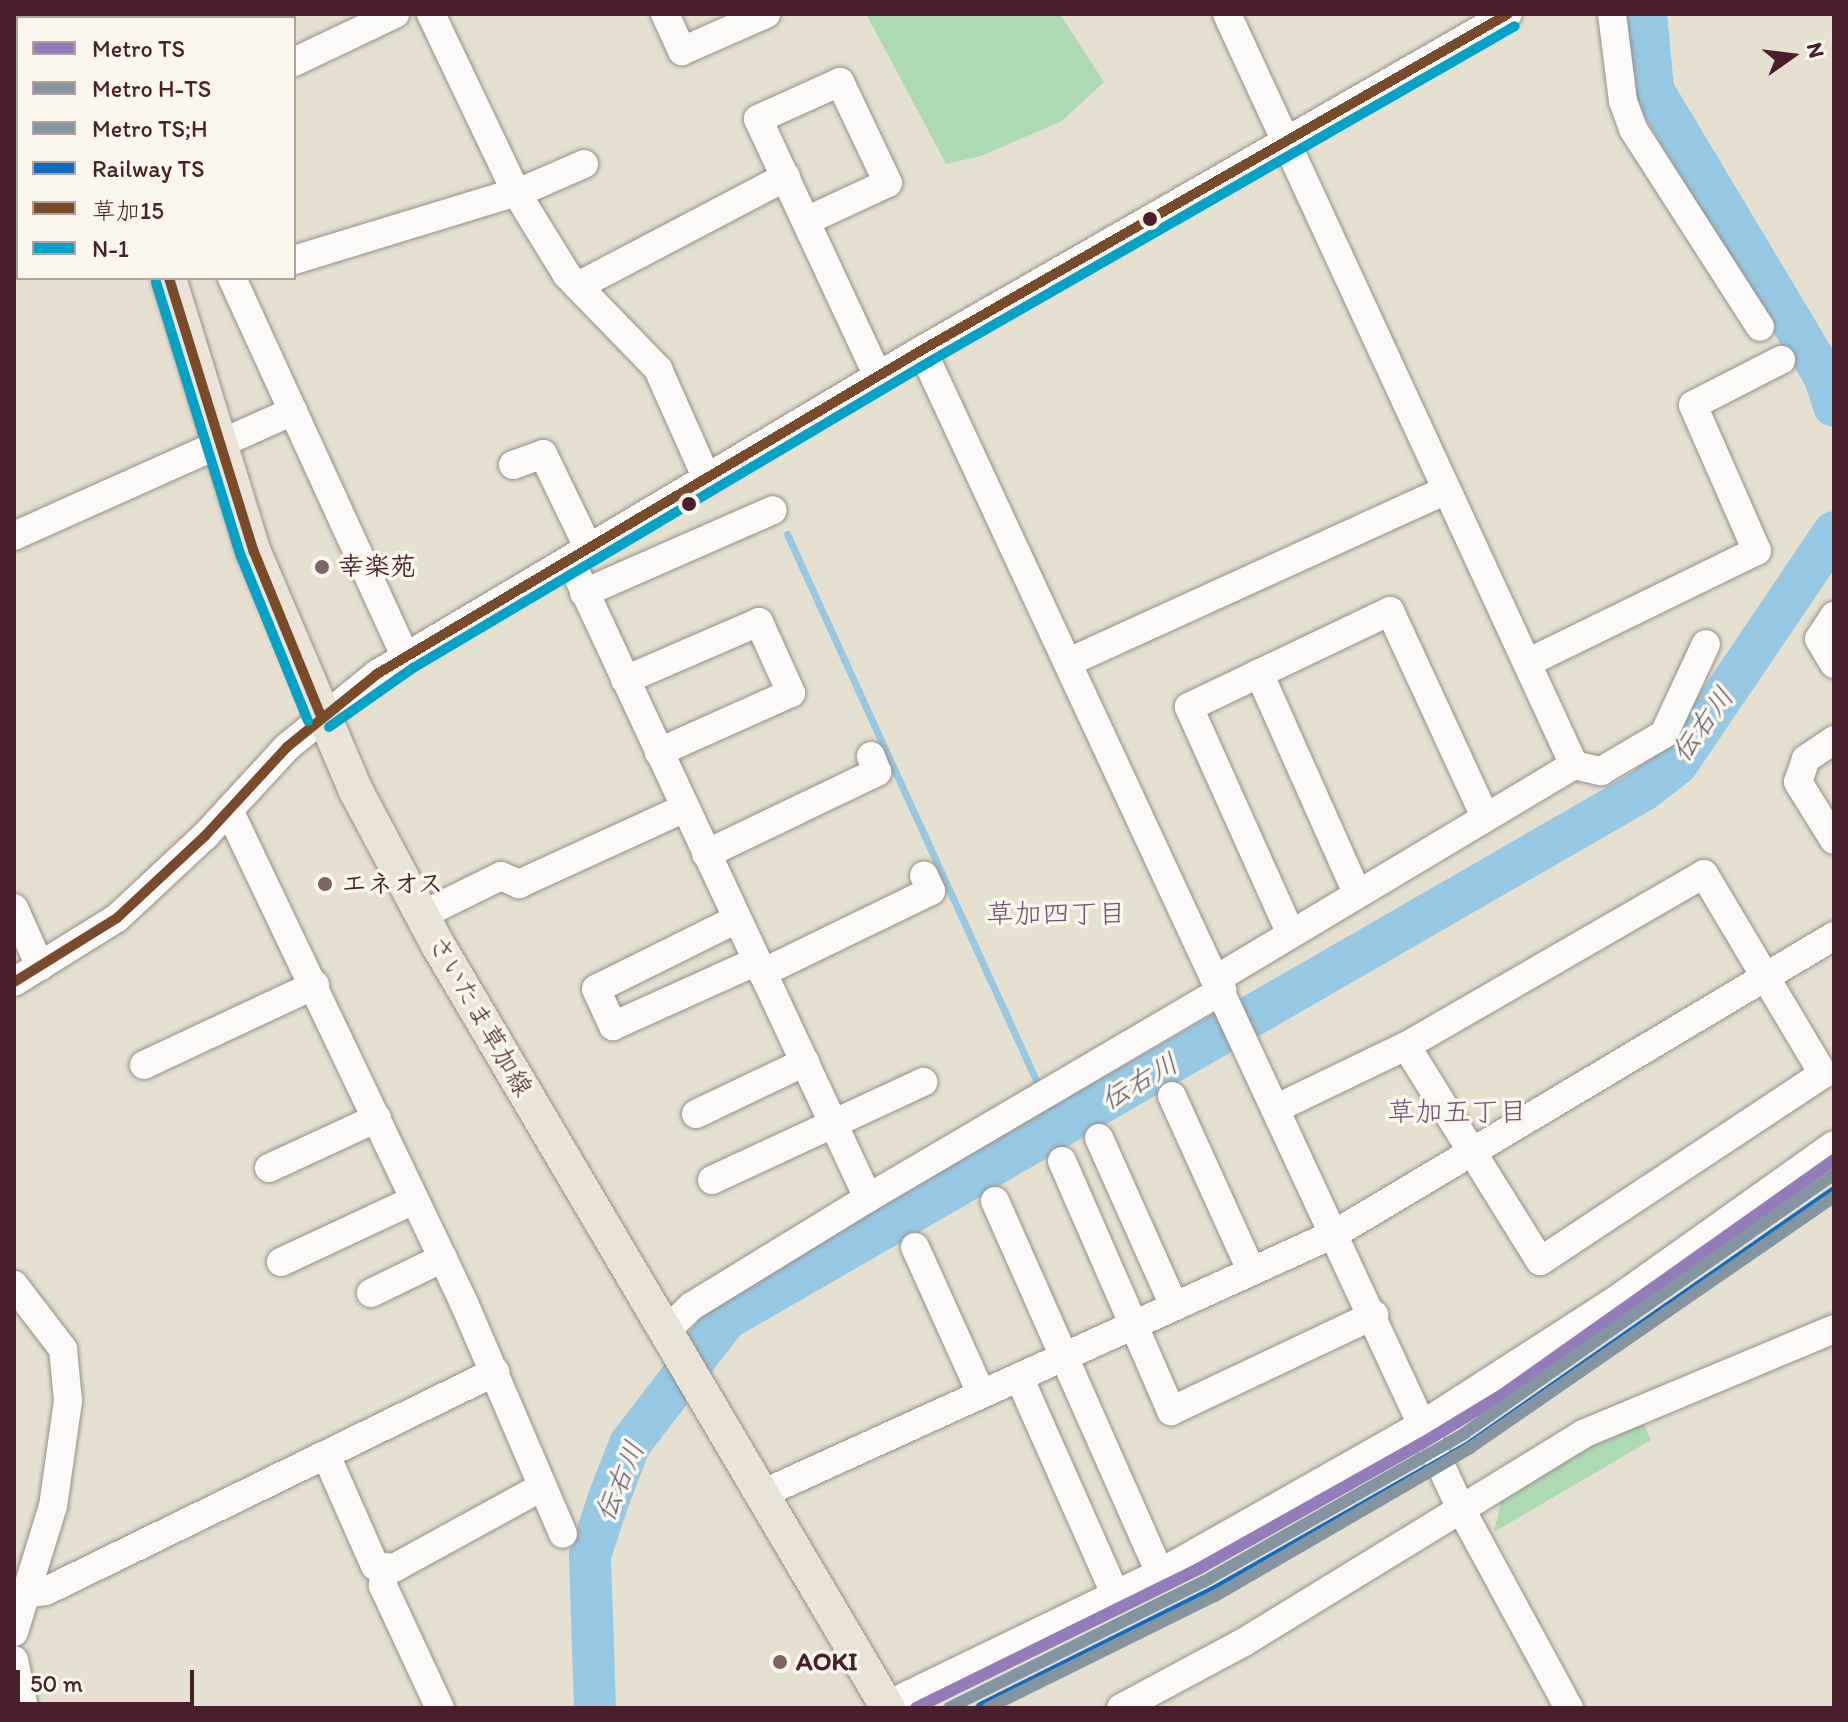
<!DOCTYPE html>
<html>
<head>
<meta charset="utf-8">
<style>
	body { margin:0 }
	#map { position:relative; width:1848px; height:1722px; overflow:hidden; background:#e5e0d0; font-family:Itim,"Klee One",sans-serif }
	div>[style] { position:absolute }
	.green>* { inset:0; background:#aedab2 }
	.stream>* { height:7px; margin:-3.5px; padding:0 3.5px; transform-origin:3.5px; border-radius:3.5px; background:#96c8e4 }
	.river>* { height:42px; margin:-21px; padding:0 21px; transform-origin:21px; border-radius:21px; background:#96c8e4 }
	.roads { filter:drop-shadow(0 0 2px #978d87) drop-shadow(0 0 2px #978d87) }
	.minor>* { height:28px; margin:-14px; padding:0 14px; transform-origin:14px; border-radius:14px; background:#fbfaf8 }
	.major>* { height:34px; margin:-17px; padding:0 17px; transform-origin:17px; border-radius:17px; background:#eae3d7 }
	.bus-1>* { height:10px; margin:-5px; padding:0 5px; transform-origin:5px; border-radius:5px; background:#7a4b2a }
	.bus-2>* { height:10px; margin:-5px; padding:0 5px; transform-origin:5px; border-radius:5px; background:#04a2c6 }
	.rail-1>* { height:12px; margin:-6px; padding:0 6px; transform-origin:6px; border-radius:6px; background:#0f6cc3 }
	.metro-1>* { height:12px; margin:-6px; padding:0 6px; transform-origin:6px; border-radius:6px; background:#937cb9 }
	.metro-2>* { height:12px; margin:-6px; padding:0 6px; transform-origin:6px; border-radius:6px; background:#8495a1 }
	.metro-3>* { height:12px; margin:-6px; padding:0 6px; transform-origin:6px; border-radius:6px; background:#8495a1 }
	.dots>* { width:22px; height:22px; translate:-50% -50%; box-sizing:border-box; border:4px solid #fbf7ec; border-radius:50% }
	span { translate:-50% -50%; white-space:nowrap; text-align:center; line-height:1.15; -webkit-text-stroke:7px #fbf7ec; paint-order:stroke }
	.poi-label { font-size:26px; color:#4a1f2b; font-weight:700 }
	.left { translate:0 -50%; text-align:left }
	.street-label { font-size:26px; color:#4a1f2b }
	.water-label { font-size:28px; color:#59566f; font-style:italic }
	.neighbourhood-label { font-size:28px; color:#735273 }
	.frame { position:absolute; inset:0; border:16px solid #4a1f2b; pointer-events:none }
	.legend { position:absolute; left:16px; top:16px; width:280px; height:264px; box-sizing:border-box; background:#fbf7ec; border:2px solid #b4a19f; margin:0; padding:10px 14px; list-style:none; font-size:24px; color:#4a1f2b }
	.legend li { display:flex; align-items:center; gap:16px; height:40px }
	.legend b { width:40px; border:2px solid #b4a19f }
	.north { position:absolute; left:1752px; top:16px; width:80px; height:80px; -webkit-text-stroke:6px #fbf7ec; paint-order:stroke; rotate:76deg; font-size:22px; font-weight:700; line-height:32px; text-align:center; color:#4a1f2b }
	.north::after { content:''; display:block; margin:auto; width:28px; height:36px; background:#4a1f2b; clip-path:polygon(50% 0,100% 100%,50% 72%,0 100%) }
	.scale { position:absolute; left:16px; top:1670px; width:178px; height:36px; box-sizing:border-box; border:4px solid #4a1f2b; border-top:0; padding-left:10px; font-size:24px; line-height:28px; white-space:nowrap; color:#4a1f2b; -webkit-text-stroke:6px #fbf7ec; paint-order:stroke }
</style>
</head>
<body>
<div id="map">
	<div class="green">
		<div style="clip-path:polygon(866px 14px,1060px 14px,1104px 82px,1062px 121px,981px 156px,946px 164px)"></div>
		<div style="clip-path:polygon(1643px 1422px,1651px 1440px,1494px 1532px,1502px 1497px,1559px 1461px)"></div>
	</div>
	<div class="stream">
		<div style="left:787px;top:534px;width:610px;rotate:65.49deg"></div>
		<div style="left:1045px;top:1100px;width:32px;rotate:64deg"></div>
	</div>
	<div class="river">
		<div style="left:1646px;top:14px;width:76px;rotate:84.7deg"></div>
		<div style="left:1653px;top:90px;width:335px;rotate:59.1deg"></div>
		<div style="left:1825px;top:377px;width:30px;rotate:73deg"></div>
		<div style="left:595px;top:1708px;width:153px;rotate:-91.9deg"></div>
		<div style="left:590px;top:1555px;width:60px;rotate:-71.6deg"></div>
		<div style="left:609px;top:1498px;width:58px;rotate:-68.7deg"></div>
		<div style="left:630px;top:1444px;width:158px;rotate:-52.5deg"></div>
		<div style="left:726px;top:1319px;width:1057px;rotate:-29.96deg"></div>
		<div style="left:1642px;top:791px;width:44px;rotate:-37.6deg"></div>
		<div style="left:1677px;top:764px;width:280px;rotate:-55.9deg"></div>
	</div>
	<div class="roads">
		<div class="minor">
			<div style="left:431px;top:14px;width:197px;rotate:64.5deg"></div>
			<div style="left:516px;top:192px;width:97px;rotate:58.4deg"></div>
			<div style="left:567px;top:275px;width:131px;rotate:45.9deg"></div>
			<div style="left:658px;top:369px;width:120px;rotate:66deg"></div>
			<div style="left:665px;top:14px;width:41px;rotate:65.3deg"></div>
			<div style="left:682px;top:51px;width:92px;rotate:-23.8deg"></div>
			<div style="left:1612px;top:14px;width:88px;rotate:82.8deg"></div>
			<div style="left:1623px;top:101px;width:30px;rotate:70deg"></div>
			<div style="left:1633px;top:129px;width:235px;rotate:57.3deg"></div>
			<div style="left:294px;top:62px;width:112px;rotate:-25.4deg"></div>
			<div style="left:14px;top:194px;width:4px;rotate:-27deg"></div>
			<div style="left:806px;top:221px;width:90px;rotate:-24.9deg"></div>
			<div style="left:888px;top:183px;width:112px;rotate:-115.4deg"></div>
			<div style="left:840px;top:82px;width:90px;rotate:155.7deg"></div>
			<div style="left:758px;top:119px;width:269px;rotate:65deg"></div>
			<div style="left:872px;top:363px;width:15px;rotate:58deg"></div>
			<div style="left:294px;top:260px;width:246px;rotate:-17deg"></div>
			<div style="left:529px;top:188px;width:60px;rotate:-23.6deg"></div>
			<div style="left:232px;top:278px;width:416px;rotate:65.4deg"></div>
			<div style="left:578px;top:286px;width:235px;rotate:-27.7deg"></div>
			<div style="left:922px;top:350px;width:1280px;rotate:65.06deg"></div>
			<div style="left:1462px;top:1511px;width:224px;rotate:61.5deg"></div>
			<div style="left:513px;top:465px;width:32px;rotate:-20deg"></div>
			<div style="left:543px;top:454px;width:106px;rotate:64.2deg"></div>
			<div style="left:14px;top:536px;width:306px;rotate:-24.1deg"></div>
			<div style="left:570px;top:560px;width:704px;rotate:64.96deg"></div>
			<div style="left:868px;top:1198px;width:411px;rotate:-30.4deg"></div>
			<div style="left:584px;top:593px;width:206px;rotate:-23.7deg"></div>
			<div style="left:1834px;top:616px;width:27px;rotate:123deg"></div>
			<div style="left:1819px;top:639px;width:29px;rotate:59deg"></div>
			<div style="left:1069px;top:662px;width:415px;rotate:-24.5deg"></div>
			<div style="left:1527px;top:663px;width:256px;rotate:-26deg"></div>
			<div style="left:1757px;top:551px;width:159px;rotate:-113.7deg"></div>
			<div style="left:1693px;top:405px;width:99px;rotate:-27.1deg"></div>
			<div style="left:1259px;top:673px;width:241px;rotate:66deg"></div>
			<div style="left:625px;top:680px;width:146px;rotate:-23.4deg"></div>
			<div style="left:759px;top:622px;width:78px;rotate:65.7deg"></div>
			<div style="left:791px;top:693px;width:145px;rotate:155.9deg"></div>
			<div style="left:1834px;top:740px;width:34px;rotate:146deg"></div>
			<div style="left:1806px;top:759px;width:24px;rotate:109deg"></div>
			<div style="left:1798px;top:782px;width:68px;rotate:58.2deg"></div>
			<div style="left:1574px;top:765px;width:28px;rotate:13deg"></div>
			<div style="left:1601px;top:771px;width:73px;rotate:-30.4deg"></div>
			<div style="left:1664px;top:734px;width:99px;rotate:-65deg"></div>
			<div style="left:229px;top:810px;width:546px;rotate:64.51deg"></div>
			<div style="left:464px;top:1303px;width:251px;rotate:66.8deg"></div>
			<div style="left:706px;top:854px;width:190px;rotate:-25.6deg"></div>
			<div style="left:877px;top:772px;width:17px;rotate:-111deg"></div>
			<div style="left:14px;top:908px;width:64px;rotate:65.9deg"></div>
			<div style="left:422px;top:915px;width:88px;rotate:-26.3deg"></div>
			<div style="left:501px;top:876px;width:20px;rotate:24deg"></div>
			<div style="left:519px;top:884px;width:183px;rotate:-24.6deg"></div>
			<div style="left:737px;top:919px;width:157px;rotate:153.6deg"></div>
			<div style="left:596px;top:989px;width:41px;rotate:65.3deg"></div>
			<div style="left:613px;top:1026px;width:158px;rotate:-24.3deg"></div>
			<div style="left:1290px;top:932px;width:247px;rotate:-114.2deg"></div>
			<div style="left:1189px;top:707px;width:223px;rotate:-25.5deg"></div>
			<div style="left:1390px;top:611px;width:227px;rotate:65.2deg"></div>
			<div style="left:762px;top:973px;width:188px;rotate:-25.9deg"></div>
			<div style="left:931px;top:891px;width:17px;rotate:-114deg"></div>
			<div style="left:1218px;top:978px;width:415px;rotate:-30.9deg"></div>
			<div style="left:1574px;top:765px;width:827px;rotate:-114.8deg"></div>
			<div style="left:14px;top:982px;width:121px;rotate:-31.9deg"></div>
			<div style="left:117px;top:918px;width:120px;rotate:-43deg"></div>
			<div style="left:205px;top:836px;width:121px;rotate:-47.3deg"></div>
			<div style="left:287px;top:747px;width:116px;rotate:-39deg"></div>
			<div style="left:377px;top:674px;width:634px;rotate:-30.73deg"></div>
			<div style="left:922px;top:350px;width:675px;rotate:-29.83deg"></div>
			<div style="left:144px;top:1065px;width:189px;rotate:-25.1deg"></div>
			<div style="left:1172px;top:1096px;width:191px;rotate:65.6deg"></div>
			<div style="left:1277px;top:1108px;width:143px;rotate:-25.7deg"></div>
			<div style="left:1406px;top:1046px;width:344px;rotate:-30deg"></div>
			<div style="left:1704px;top:874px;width:233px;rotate:59.2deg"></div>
			<div style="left:1823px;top:1074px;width:339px;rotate:146.5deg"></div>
			<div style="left:1540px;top:1261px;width:253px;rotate:-121.9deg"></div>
			<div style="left:696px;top:1114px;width:121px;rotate:-25.5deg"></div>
			<div style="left:1099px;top:1138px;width:184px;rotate:65.9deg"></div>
			<div style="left:1062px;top:1161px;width:273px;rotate:66.4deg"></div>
			<div style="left:1171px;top:1411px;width:225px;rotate:-25.3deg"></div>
			<div style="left:269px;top:1168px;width:119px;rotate:-24.8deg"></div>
			<div style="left:712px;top:1180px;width:233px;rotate:-24.9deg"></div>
			<div style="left:995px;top:1201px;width:407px;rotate:66.1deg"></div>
			<div style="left:915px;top:1247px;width:160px;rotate:65.7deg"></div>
			<div style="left:281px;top:1262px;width:147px;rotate:-25deg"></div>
			<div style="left:14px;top:1285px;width:81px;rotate:52.6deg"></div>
			<div style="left:63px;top:1349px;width:52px;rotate:84.5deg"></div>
			<div style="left:68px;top:1401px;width:106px;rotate:98.1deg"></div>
			<div style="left:53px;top:1506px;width:132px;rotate:107.2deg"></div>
			<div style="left:371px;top:1293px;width:80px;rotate:-25.9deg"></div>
			<div style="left:667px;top:1330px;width:35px;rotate:-44deg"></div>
			<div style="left:692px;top:1306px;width:206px;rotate:-31.5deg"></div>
			<div style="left:1019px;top:1377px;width:240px;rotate:66.1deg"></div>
			<div style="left:326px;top:1455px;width:121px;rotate:66.2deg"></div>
			<div style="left:375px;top:1566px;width:9px;rotate:6deg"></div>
			<div style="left:384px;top:1567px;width:10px;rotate:6deg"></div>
			<div style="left:394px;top:1568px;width:169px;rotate:-28.7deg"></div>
			<div style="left:762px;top:1494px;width:631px;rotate:-24.45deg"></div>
			<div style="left:1336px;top:1233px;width:580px;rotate:-30.81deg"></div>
			<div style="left:384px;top:1567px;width:19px;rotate:93deg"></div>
			<div style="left:383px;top:1586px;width:135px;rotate:65deg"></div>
			<div style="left:14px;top:1596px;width:32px;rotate:-9deg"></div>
			<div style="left:46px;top:1591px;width:500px;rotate:-26deg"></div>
			<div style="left:14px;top:1660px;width:49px;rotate:78.2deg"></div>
			<div style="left:881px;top:1708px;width:310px;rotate:-25.8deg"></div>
			<div style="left:1160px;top:1573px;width:301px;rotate:-29.5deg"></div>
			<div style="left:1422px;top:1425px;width:231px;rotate:-32.8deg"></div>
			<div style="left:1616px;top:1300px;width:267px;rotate:-35.4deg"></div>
			<div style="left:1121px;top:1708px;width:140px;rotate:-28.2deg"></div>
			<div style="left:1244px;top:1642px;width:398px;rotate:-31.5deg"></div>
			<div style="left:1583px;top:1434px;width:272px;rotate:-22.7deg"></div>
		</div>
		<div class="major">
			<div style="left:91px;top:14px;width:4px;rotate:76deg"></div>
			<div style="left:169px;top:278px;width:287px;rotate:72.8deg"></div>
			<div style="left:254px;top:552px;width:260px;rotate:66.9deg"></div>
			<div style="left:356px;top:791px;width:174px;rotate:62deg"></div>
			<div style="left:438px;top:945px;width:886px;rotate:59.47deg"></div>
		</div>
	</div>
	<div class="bus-1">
		<div style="left:169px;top:278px;width:287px;rotate:72.8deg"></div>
		<div style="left:254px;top:552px;width:177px;rotate:67.8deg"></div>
		<div style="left:14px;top:982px;width:121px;rotate:-31.9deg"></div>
		<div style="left:117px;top:918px;width:120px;rotate:-43deg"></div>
		<div style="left:205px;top:836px;width:121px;rotate:-47.3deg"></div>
		<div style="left:287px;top:747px;width:116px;rotate:-39deg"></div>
		<div style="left:377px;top:674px;width:634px;rotate:-30.73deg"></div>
		<div style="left:922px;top:350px;width:675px;rotate:-29.83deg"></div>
	</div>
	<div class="bus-2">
		<div style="left:156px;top:282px;width:287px;rotate:72.8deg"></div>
		<div style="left:241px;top:556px;width:178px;rotate:67.9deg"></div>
		<div style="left:329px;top:727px;width:103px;rotate:-35.1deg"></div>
		<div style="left:413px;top:668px;width:600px;rotate:-30.67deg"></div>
		<div style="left:929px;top:362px;width:675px;rotate:-29.83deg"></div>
	</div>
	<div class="rail-1">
		<div style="left:981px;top:1708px;width:258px;rotate:-26.5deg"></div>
		<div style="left:1212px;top:1593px;width:299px;rotate:-29.6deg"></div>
		<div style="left:1472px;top:1445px;width:442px;rotate:-34.9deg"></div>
	</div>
	<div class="metro-1">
		<div style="left:916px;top:1708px;width:314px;rotate:-26.2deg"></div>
		<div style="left:1198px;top:1569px;width:256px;rotate:-29.3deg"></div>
		<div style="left:1421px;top:1444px;width:95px;rotate:-31.2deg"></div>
		<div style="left:1502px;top:1395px;width:407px;rotate:-35.3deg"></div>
	</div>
	<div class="metro-2">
		<div style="left:949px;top:1708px;width:286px;rotate:-26.4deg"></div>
		<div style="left:1205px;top:1581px;width:299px;rotate:-29.6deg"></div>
		<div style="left:1465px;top:1433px;width:450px;rotate:-35deg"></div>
	</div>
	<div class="metro-3">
		<div style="left:988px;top:1708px;width:253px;rotate:-26.3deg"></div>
		<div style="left:1215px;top:1596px;width:295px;rotate:-30.1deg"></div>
		<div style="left:1470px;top:1448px;width:442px;rotate:-34.6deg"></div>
	</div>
	<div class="dots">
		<div style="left:1150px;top:219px;background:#4a1f2b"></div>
		<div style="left:689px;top:504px;background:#4a1f2b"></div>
		<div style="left:322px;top:567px;background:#806365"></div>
		<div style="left:325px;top:884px;background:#806365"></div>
		<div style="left:780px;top:1662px;background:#806365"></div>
	</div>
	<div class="poi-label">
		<span class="left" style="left:338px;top:567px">幸楽苑</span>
		<span class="left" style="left:341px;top:884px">エネオス</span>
		<span class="left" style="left:796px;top:1662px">AOKI</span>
	</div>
	<div class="street-label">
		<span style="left:480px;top:1016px;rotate:60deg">さいたま草加線</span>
	</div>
	<div class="water-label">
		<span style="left:1702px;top:724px;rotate:-54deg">伝右川</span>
		<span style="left:1139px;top:1081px;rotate:-30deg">伝右川</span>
		<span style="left:619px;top:1481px;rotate:-67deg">伝右川</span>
	</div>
	<div class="neighbourhood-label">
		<span style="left:1056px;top:913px">草加四丁目</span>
		<span style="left:1457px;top:1111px">草加五丁目</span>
	</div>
	<div class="frame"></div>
	<ul class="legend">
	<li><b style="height:10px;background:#937cb9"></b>Metro TS</li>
	<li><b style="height:10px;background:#8495a1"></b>Metro H-TS</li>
	<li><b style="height:10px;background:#8495a1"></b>Metro TS;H</li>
	<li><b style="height:10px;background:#0f6cc3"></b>Railway TS</li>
	<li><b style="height:10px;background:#7a4b2a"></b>草加15</li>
	<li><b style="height:10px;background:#04a2c6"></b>N-1</li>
	</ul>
	<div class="north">N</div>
	<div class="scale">50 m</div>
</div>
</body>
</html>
